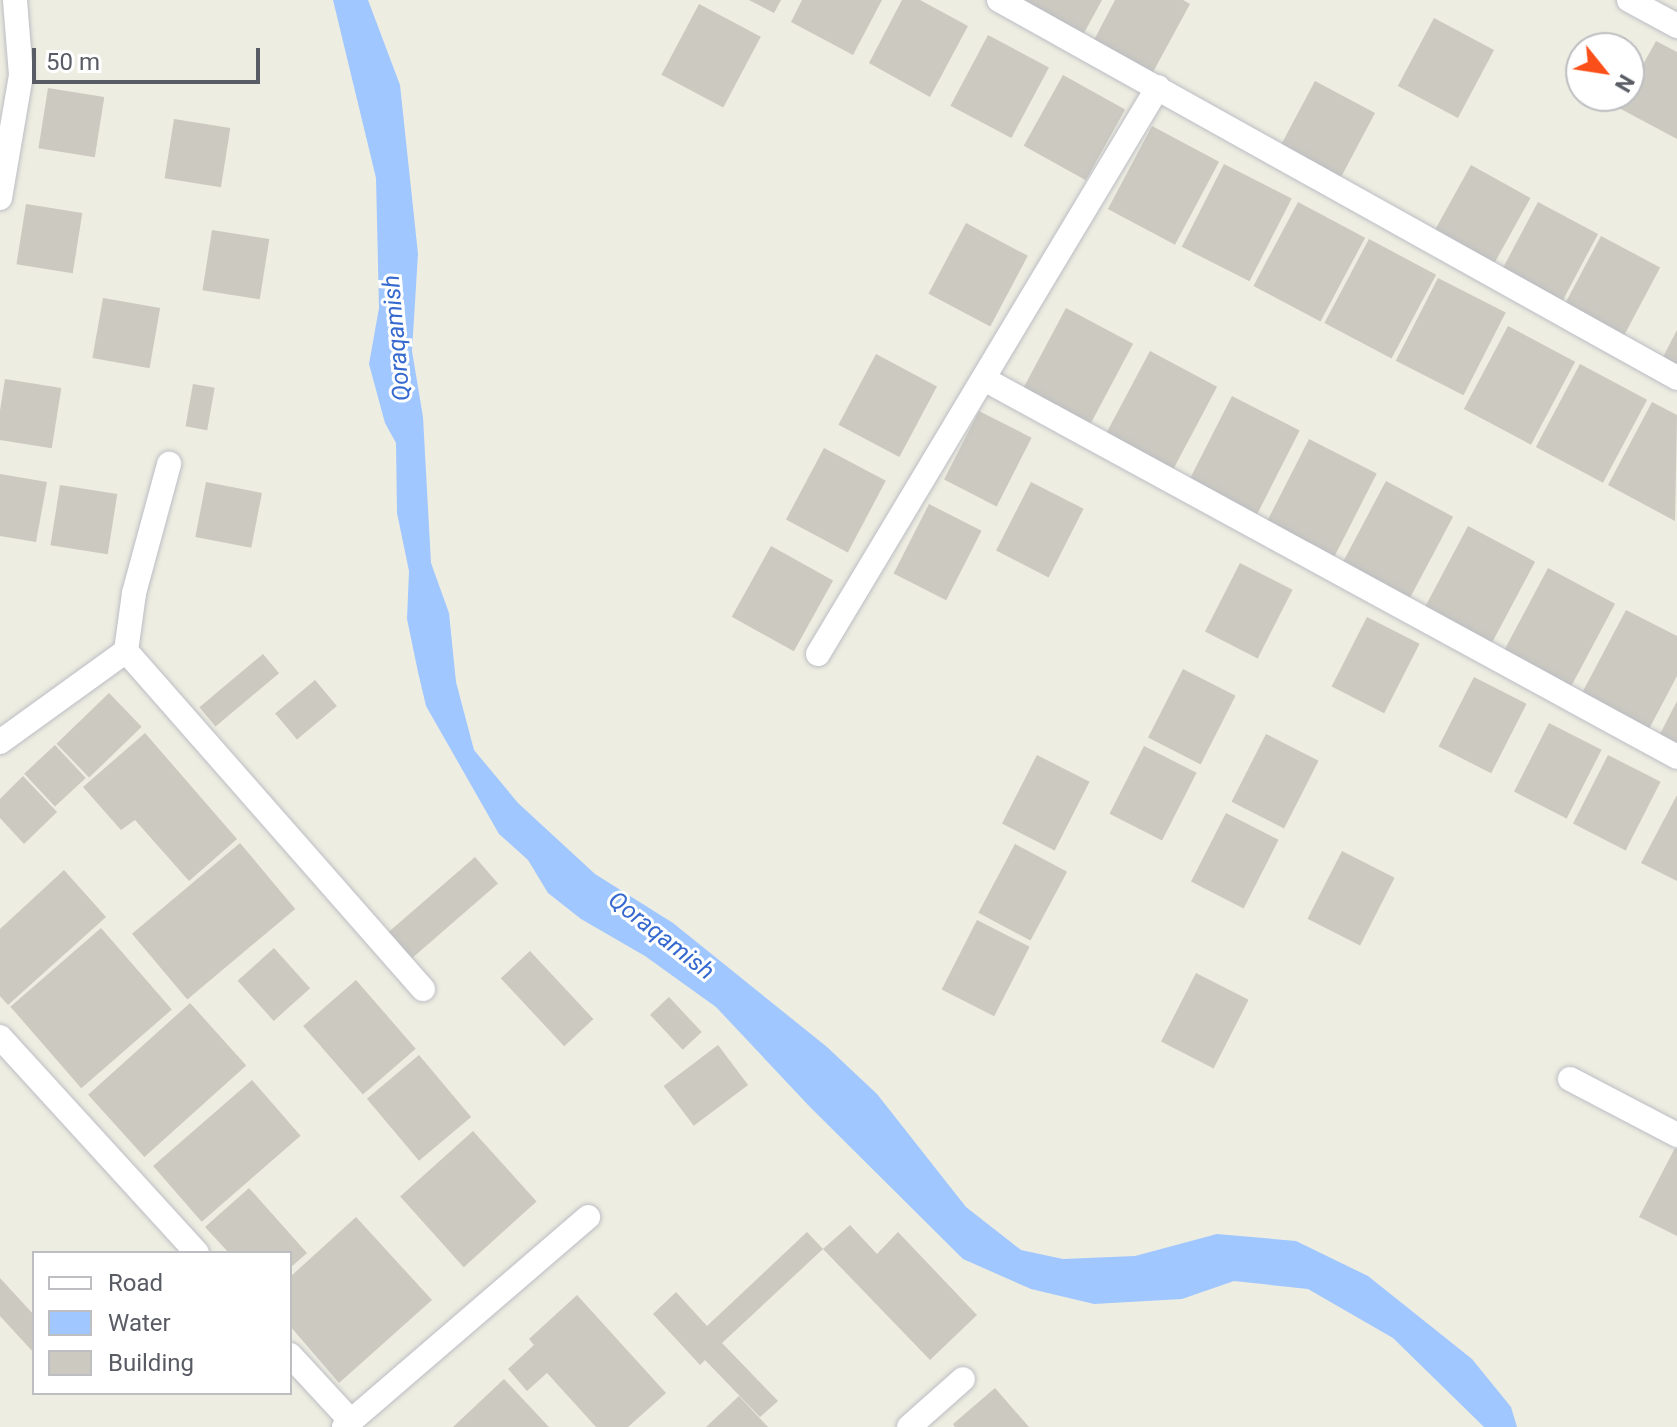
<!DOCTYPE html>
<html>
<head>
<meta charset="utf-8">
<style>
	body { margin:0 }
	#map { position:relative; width:1677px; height:1427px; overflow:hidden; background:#eeede1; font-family:Roboto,sans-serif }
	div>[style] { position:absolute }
	.water>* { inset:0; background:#a0c7ff }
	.building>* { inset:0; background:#cbc9c0; transform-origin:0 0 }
	.roads { filter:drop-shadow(0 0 2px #bbbdc4) drop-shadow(0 0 2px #bbbdc4) }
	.minor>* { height:24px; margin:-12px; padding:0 12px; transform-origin:12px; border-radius:12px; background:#fff }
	span { translate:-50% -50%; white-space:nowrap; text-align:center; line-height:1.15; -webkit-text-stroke:6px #fff; paint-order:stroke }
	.water-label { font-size:24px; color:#3669cf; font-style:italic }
	.legend { position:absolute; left:32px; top:1251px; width:260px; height:144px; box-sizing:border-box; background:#fff; border:2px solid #bdbec1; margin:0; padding:10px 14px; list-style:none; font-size:24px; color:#595c64 }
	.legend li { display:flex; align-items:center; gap:16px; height:40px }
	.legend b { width:40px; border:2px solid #bdbec1 }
	.north { position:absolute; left:1565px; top:32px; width:80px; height:80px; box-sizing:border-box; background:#fff; border:2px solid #bdbec1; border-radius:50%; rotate:120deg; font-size:22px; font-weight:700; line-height:32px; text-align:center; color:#595c64 }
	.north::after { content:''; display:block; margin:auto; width:28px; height:36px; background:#fb4f1a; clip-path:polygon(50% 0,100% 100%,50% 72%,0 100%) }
	.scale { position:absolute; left:32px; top:48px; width:228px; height:36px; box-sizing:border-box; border:4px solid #595c64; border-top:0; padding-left:10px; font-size:24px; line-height:28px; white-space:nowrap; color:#595c64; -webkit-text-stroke:6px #fff; paint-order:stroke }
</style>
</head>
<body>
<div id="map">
	<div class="water">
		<div style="clip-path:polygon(333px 0,368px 0,400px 85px,418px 254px,412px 351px,423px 417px,431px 563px,449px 613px,456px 682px,474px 750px,518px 803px,595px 874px,673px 923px,827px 1047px,877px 1094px,966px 1207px,1021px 1250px,1063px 1259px,1135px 1256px,1217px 1234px,1296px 1241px,1368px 1276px,1472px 1359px,1511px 1407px,1517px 1427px,1484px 1427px,1393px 1338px,1308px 1289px,1234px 1281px,1182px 1299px,1094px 1304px,1031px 1289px,963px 1259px,810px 1107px,716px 1007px,645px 956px,581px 919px,548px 893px,528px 860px,499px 834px,426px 706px,418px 672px,407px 619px,409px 571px,397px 513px,396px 443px,385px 423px,369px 364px,379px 308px,376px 178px)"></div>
	</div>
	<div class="building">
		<div style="clip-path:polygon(749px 0,781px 0,774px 13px)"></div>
		<div style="clip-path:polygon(802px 0,882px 0,853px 55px,791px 22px)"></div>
		<div style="clip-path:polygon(902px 0,920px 0,968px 26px,930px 97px,869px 63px)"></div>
		<div style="clip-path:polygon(1022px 0,1102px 0,1084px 33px)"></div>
		<div style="clip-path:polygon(1115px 0,1183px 0,1190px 4px,1153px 72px,1094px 40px)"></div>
		<div style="left:699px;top:4px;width:70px;height:80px;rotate:28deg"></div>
		<div style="left:1434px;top:18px;width:68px;height:77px;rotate:28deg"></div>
		<div style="left:988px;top:35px;width:69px;height:80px;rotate:28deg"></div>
		<div style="clip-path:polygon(1656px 41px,1677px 52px,1677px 139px,1619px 108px)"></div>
		<div style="left:1063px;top:75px;width:71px;height:81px;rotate:29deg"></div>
		<div style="left:1315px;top:81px;width:68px;height:77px;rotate:28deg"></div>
		<div style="left:48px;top:88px;width:57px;height:61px;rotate:9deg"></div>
		<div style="left:174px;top:119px;width:57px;height:60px;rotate:9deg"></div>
		<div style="left:1152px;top:126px;width:76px;height:94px;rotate:28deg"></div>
		<div style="left:1224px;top:164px;width:76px;height:93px;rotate:27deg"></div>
		<div style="left:1471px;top:165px;width:68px;height:77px;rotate:29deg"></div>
		<div style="left:1298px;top:202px;width:76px;height:95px;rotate:28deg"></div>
		<div style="left:1538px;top:202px;width:68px;height:77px;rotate:28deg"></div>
		<div style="left:26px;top:204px;width:57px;height:61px;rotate:9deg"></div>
		<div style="left:966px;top:223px;width:70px;height:80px;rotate:28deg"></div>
		<div style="left:212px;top:230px;width:58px;height:61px;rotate:9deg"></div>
		<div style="left:1601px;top:236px;width:67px;height:77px;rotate:28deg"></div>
		<div style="left:1369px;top:239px;width:76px;height:95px;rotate:28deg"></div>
		<div style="left:1438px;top:278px;width:76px;height:93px;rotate:27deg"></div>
		<div style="left:103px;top:298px;width:58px;height:61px;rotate:10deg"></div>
		<div style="left:1066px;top:308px;width:76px;height:94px;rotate:28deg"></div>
		<div style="left:1508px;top:326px;width:76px;height:94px;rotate:28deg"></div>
		<div style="clip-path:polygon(1677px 330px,1677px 364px,1663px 357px)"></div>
		<div style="left:1150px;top:351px;width:76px;height:94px;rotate:28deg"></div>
		<div style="left:876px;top:354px;width:69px;height:80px;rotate:28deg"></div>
		<div style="left:1580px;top:364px;width:76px;height:94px;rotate:28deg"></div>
		<div style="left:5px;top:379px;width:57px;height:61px;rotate:9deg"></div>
		<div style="left:193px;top:384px;width:22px;height:43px;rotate:10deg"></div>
		<div style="left:1232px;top:396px;width:76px;height:95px;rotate:27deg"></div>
		<div style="clip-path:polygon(1652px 402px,1677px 415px,1675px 521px,1608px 485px)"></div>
		<div style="left:979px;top:411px;width:59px;height:77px;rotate:27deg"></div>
		<div style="left:1309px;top:439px;width:76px;height:94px;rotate:27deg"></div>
		<div style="left:824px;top:448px;width:70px;height:81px;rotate:28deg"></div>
		<div style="clip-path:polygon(0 474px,47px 482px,36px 542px,0 536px)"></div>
		<div style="left:1386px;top:481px;width:76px;height:94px;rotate:28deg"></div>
		<div style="left:206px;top:482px;width:57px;height:56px;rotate:11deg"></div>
		<div style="left:1031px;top:482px;width:59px;height:77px;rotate:27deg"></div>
		<div style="left:60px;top:485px;width:58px;height:61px;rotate:9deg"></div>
		<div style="left:929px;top:504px;width:59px;height:78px;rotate:27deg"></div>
		<div style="left:1468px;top:526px;width:76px;height:95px;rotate:28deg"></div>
		<div style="left:771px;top:546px;width:71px;height:81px;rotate:29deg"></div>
		<div style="left:1240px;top:563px;width:59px;height:77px;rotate:27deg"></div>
		<div style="left:1548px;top:568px;width:76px;height:93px;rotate:28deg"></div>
		<div style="clip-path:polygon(1626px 610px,1677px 636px,1677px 676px,1649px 729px,1582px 693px)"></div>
		<div style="left:1367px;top:617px;width:59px;height:78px;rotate:27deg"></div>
		<div style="left:263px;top:654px;width:25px;height:83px;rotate:50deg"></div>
		<div style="left:1183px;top:669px;width:59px;height:77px;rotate:27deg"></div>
		<div style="left:1474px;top:677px;width:59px;height:78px;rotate:27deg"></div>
		<div style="left:315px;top:680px;width:34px;height:52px;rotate:50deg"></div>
		<div style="left:109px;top:693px;width:47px;height:73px;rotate:46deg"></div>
		<div style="clip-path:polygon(1677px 701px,1677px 743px,1660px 734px)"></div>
		<div style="left:1549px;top:723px;width:59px;height:77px;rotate:27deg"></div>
		<div style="clip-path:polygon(145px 733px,237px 839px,189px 881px,135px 820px,121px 830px,83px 787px)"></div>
		<div style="left:1266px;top:734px;width:59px;height:76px;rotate:27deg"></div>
		<div style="left:55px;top:745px;width:45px;height:42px;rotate:47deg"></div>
		<div style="left:1144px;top:746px;width:59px;height:76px;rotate:27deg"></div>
		<div style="left:1037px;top:755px;width:59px;height:77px;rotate:27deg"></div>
		<div style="left:1608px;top:755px;width:59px;height:77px;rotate:27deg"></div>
		<div style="clip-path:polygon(23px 776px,57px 812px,24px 844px,0 818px,0 799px)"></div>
		<div style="clip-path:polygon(1677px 795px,1677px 881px,1641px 863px)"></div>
		<div style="left:1226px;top:813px;width:59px;height:77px;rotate:27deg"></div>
		<div style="left:240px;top:843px;width:86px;height:141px;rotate:50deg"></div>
		<div style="left:1015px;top:844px;width:59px;height:78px;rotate:28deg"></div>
		<div style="left:1342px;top:851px;width:59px;height:76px;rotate:27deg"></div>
		<div style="left:475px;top:857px;width:35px;height:119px;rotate:49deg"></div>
		<div style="clip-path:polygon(64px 870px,106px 917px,8px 1005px,0 996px,0 929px)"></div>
		<div style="left:977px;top:920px;width:59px;height:78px;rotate:27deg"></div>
		<div style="left:101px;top:928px;width:108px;height:120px;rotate:49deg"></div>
		<div style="left:274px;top:948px;width:54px;height:49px;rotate:48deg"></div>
		<div style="left:530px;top:951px;width:93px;height:40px;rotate:47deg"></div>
		<div style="left:1196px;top:973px;width:59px;height:77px;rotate:27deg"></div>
		<div style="left:356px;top:980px;width:91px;height:70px;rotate:49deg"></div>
		<div style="left:669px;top:997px;width:48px;height:26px;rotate:47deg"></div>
		<div style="left:190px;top:1003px;width:84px;height:137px;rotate:48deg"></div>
		<div style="left:718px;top:1045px;width:50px;height:68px;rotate:53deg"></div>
		<div style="left:419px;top:1055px;width:81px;height:68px;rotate:50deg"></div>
		<div style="left:252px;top:1080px;width:74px;height:131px;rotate:49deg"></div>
		<div style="left:473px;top:1131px;width:95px;height:98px;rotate:48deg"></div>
		<div style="clip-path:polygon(1675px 1148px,1677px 1149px,1677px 1236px,1639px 1217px)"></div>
		<div style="clip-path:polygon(249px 1188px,307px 1253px,290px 1268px,290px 1253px,229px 1253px,205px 1227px)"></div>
		<div style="clip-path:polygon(356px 1217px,432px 1300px,339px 1383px,290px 1326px,290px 1277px)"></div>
		<div style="clip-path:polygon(850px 1225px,877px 1254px,898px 1232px,977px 1315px,930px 1360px,823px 1249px)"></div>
		<div style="clip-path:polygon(807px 1232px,823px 1249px,722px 1343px,778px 1401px,760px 1417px,705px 1360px,700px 1365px,653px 1314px,676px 1292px,707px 1326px)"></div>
		<div style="clip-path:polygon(0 1278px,34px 1315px,34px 1353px,0 1316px)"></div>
		<div style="clip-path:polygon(577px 1295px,666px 1393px,628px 1427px,596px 1427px,547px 1373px,527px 1391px,508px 1369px,534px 1345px,529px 1339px)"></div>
		<div style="clip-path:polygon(504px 1379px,549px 1427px,453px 1427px)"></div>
		<div style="clip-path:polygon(995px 1388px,1029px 1427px,955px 1427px,953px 1424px)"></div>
		<div style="clip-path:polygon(739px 1396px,768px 1427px,706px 1427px)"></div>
	</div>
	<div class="roads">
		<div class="minor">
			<div style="left:999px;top:0;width:776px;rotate:29.14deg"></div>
			<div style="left:1629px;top:0;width:55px;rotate:28.4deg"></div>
			<div style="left:0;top:198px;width:125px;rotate:-80.3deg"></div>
			<div style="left:21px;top:75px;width:75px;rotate:-94.6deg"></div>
			<div style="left:984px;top:379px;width:789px;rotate:28.61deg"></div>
			<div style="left:126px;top:651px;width:450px;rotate:48.7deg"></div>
			<div style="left:818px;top:654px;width:661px;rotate:-59.05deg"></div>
			<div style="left:0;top:742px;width:155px;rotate:-35.8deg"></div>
			<div style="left:126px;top:651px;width:59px;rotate:-82.1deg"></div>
			<div style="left:134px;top:593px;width:134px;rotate:-74.8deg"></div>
			<div style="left:0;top:1037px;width:292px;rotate:47.6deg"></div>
			<div style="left:1570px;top:1079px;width:121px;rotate:27.6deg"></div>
			<div style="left:290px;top:1355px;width:90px;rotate:47.3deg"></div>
			<div style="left:344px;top:1427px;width:322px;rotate:-40.7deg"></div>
			<div style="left:909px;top:1427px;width:72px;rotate:-41.6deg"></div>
		</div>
	</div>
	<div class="water-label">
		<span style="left:397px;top:338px;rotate:-95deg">Qoraqamish</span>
		<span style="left:661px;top:936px;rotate:38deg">Qoraqamish</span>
	</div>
	<ul class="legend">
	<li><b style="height:10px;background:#fff"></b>Road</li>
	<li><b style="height:22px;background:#a0c7ff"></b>Water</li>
	<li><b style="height:22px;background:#cbc9c0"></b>Building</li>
	</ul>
	<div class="north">N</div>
	<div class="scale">50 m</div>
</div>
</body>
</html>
